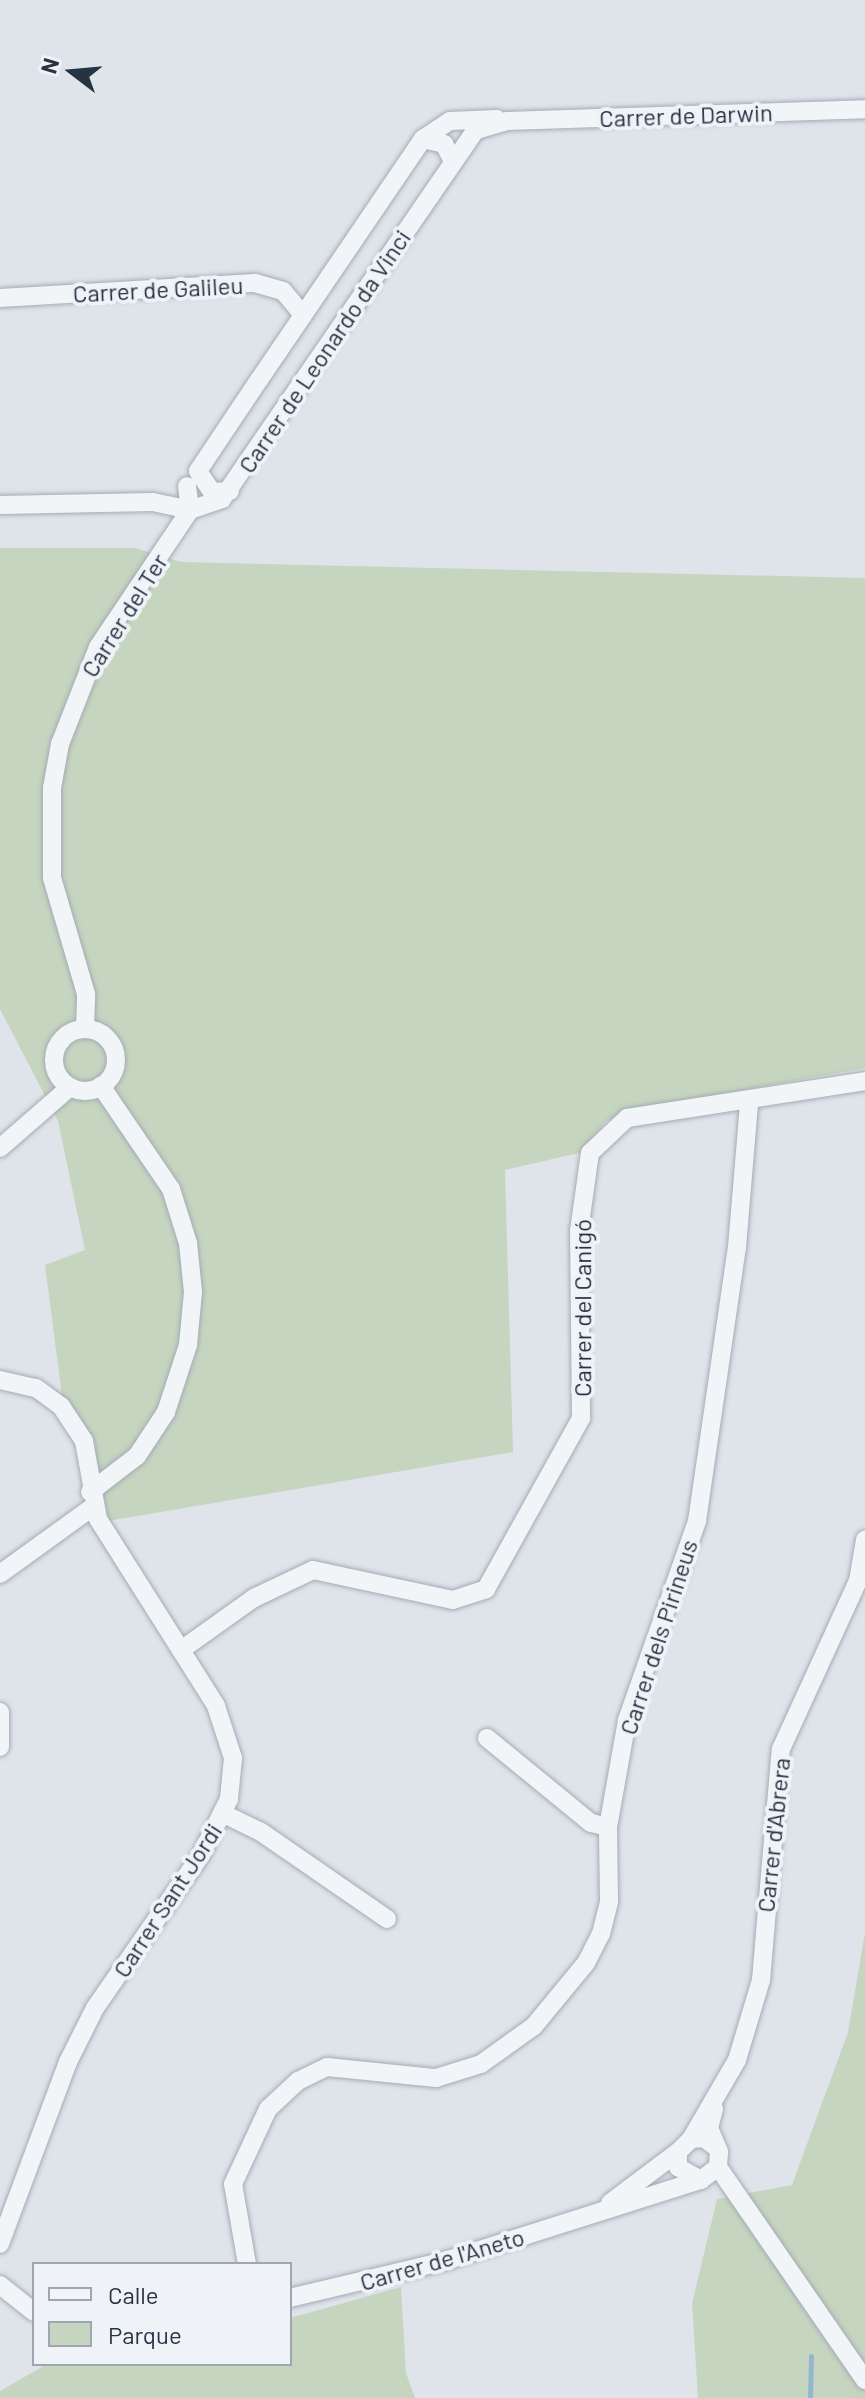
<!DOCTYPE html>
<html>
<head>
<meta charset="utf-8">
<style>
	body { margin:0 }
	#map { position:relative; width:865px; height:2398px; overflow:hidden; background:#dfe4ea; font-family:Barlow,sans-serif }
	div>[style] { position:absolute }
	.green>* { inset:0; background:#c6d5bf }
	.stream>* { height:5px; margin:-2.5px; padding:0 2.5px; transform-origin:2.5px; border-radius:2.5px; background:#96b5ce }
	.roads { filter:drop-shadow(0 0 2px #a4abb5) drop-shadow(0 0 2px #a4abb5) }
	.minor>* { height:18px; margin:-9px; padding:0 9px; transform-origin:9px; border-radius:9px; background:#f2f5f8 }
	.minor>.ring { margin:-9px; padding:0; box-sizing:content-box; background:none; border:18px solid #f2f5f8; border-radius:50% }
	span { translate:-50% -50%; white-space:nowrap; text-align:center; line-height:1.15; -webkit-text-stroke:8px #eff3f7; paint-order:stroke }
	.street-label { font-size:24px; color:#263343 }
	.legend { position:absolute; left:32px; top:2262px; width:260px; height:104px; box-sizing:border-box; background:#eff3f7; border:2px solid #9fa6af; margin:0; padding:10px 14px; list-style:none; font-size:24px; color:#263343 }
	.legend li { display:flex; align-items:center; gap:16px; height:40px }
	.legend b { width:40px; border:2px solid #9fa6af }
	.north { position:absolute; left:32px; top:32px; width:80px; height:80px; -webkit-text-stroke:6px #eff3f7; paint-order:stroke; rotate:286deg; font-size:22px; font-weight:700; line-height:32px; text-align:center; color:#263343 }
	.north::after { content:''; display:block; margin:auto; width:28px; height:36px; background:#263343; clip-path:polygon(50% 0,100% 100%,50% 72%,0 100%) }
</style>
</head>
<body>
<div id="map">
	<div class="green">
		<div style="clip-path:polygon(0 548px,135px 548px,181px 562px,865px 578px,865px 1068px,627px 1111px,605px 1122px,583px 1152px,505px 1170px,513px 1452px,108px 1521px,62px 1396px,45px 1265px,85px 1250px,58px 1121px,0 1009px)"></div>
		<div style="clip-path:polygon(865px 1933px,865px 2398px,698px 2398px,692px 2304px,717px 2199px,792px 2185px,848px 2032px)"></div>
		<div style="clip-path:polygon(401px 2287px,406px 2373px,415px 2398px,0 2398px,0 2391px,47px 2364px,290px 2364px,290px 2318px)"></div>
	</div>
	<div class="stream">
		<div style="left:810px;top:2398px;width:42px;rotate:-88.6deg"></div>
	</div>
	<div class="roads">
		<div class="minor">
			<div style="left:423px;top:139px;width:32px;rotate:-34deg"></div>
			<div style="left:450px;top:121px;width:47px;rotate:-2.4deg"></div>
			<div style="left:0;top:298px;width:255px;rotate:-3.4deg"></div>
			<div style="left:255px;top:283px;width:29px;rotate:16deg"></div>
			<div style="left:283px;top:291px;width:31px;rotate:50deg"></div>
			<div style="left:230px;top:491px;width:18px;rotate:177deg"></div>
			<div style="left:212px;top:492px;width:25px;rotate:-124deg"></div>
			<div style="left:198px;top:471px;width:110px;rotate:-56.2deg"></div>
			<div style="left:259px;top:380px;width:292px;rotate:-55.8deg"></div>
			<div style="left:423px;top:139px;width:22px;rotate:13deg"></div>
			<div style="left:444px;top:144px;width:17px;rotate:62deg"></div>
			<div style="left:0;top:505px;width:153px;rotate:-1.1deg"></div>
			<div style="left:153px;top:502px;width:38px;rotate:12deg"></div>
			<div style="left:190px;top:510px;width:34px;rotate:-19deg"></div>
			<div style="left:222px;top:499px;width:448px;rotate:-55.5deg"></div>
			<div style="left:476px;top:130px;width:32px;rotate:-16deg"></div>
			<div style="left:507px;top:121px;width:358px;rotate:-1.9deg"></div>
			<div style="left:85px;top:1028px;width:34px;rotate:-88deg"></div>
			<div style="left:86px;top:994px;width:121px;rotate:-106.3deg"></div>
			<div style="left:52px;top:878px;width:90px;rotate:-90deg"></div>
			<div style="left:52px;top:788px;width:45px;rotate:-79.7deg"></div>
			<div style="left:60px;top:744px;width:104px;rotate:-68.6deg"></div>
			<div style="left:98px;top:647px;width:165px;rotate:-56.1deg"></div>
			<div style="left:190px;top:510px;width:24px;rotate:-97deg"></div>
			<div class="ring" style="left:54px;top:1029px;width:44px;height:44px"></div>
			<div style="left:0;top:1148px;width:93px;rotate:-41.1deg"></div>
			<div style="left:0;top:1380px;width:37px;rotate:13deg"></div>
			<div style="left:36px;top:1388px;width:31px;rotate:36deg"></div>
			<div style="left:61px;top:1406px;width:42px;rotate:56.7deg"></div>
			<div style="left:84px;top:1441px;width:79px;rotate:79.8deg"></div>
			<div style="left:98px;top:1519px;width:221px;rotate:57.7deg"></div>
			<div style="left:216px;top:1706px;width:55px;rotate:71.9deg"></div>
			<div style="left:233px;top:1758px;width:41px;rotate:95.6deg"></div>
			<div style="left:229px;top:1799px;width:63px;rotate:116.6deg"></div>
			<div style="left:201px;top:1855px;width:186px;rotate:124.7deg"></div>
			<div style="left:95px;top:2008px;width:60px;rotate:116.6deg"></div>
			<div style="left:68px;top:2062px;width:194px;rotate:110.5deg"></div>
			<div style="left:90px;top:1492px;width:59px;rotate:-37.5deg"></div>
			<div style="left:137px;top:1456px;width:53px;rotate:-56.6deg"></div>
			<div style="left:166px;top:1412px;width:71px;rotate:-71.8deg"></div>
			<div style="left:188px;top:1345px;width:53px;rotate:-84.6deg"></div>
			<div style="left:193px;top:1292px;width:49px;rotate:-95.8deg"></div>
			<div style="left:188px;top:1243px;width:57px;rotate:-107.5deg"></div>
			<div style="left:171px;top:1189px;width:125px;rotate:-124.2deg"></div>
			<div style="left:0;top:1574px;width:116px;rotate:-35.9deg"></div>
			<div style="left:181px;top:1650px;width:90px;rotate:-35.5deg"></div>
			<div style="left:254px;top:1598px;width:65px;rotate:-25.4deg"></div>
			<div style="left:313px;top:1570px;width:143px;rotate:12.1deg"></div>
			<div style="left:453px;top:1600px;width:35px;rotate:-18deg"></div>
			<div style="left:486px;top:1589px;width:196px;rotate:-60.9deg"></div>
			<div style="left:581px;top:1418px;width:187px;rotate:-90.6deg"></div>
			<div style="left:579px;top:1231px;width:79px;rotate:-82deg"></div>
			<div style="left:590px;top:1153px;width:51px;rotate:-43.4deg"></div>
			<div style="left:627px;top:1118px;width:241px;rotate:-8.8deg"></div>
			<div style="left:0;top:1712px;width:35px;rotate:90deg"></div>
			<div style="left:487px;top:1738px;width:134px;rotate:39.3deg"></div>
			<div style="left:591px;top:1823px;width:17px;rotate:13deg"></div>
			<div style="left:222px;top:1813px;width:43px;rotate:26deg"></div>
			<div style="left:261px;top:1832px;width:153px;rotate:34.6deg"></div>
			<div style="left:714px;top:2109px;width:20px;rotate:105deg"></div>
			<div style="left:709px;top:2128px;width:26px;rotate:67deg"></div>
			<div style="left:719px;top:2152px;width:15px;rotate:94deg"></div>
			<div style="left:718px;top:2167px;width:21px;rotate:143deg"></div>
			<div style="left:701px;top:2180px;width:26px;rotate:-151deg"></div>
			<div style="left:678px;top:2167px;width:15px;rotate:-90deg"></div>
			<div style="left:678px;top:2152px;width:18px;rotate:-45deg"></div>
			<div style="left:691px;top:2139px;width:13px;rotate:-4deg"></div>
			<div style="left:704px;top:2138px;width:15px;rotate:37deg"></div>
			<div style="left:691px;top:2139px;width:91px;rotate:-59.8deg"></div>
			<div style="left:737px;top:2060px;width:84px;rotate:-73.3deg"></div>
			<div style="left:761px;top:1980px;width:232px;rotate:-85.1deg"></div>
			<div style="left:781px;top:1749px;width:185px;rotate:-65.4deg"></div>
			<div style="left:858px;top:1581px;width:42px;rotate:-80.3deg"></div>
			<div style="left:718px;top:2167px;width:259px;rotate:55.4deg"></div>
			<div style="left:610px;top:2203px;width:85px;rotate:-36.9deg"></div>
			<div style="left:247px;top:2264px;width:81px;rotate:-99.9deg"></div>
			<div style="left:233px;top:2184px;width:83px;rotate:-65deg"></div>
			<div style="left:268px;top:2109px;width:41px;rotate:-43deg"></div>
			<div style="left:298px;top:2081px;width:32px;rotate:-26deg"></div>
			<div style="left:327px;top:2067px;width:110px;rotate:5.8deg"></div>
			<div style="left:436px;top:2078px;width:47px;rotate:-17.3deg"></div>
			<div style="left:481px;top:2064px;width:65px;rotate:-35.6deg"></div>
			<div style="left:534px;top:2026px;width:82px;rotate:-50.5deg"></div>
			<div style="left:586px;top:1963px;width:33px;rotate:-63deg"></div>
			<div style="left:601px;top:1934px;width:34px;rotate:-76deg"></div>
			<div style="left:609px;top:1901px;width:74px;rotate:-90.8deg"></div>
			<div style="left:608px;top:1827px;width:109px;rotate:-79.9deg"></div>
			<div style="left:627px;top:1720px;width:211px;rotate:-70.6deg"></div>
			<div style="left:697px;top:1521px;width:277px;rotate:-81.7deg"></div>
			<div style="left:737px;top:1247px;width:144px;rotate:-85.2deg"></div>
			<div style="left:0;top:2285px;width:43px;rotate:38.5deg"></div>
			<div style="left:290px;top:2298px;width:159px;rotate:-13.4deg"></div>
			<div style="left:445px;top:2261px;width:269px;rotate:-17.6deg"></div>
		</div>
	</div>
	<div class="street-label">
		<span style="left:686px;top:115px;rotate:-2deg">Carrer de Darwin</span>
		<span style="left:158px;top:289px;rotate:-3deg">Carrer de Galileu</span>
		<span style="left:324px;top:351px;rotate:-56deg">Carrer de Leonardo da Vinci</span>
		<span style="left:124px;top:615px;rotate:-58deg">Carrer del Ter</span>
		<span style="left:582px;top:1308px;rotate:-90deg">Carrer del Canigó</span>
		<span style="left:658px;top:1637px;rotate:-72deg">Carrer dels Pirineus</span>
		<span style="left:773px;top:1835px;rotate:-84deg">Carrer d'Abrera</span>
		<span style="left:167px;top:1900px;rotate:-57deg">Carrer Sant Jordi</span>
		<span style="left:442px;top:2259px;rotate:-16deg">Carrer de l'Aneto</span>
	</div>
	<ul class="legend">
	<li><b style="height:10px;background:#f2f5f8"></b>Calle</li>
	<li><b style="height:22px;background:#c6d5bf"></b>Parque</li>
	</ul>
	<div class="north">N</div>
</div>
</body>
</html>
